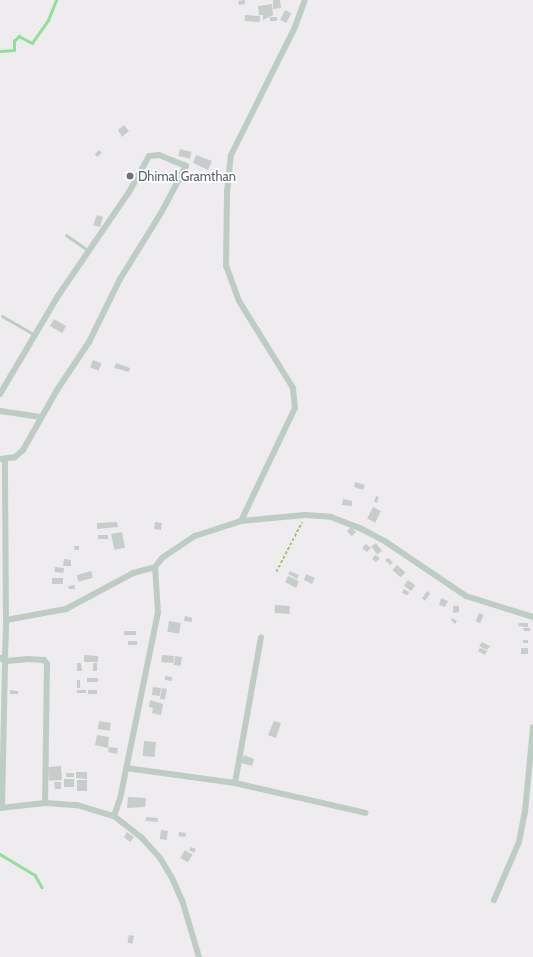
<!DOCTYPE html>
<html>
<head>
<meta charset="utf-8">
<style>
	body { margin:0 }
	#map { position:relative; width:533px; height:957px; overflow:hidden; background:#eeecee; font-family:Cabin,sans-serif }
	div>[style] { position:absolute }
	.stream>* { height:2.5px; margin:-1.25px; padding:0 1.25px; transform-origin:1.25px; border-radius:1.25px; background:#8fe198 }
	.building>* { inset:0; background:#c6cdcb; transform-origin:0 0 }
	.path>* { height:1.5px; margin-top:-0.75px; transform-origin:0; background:repeating-linear-gradient(90deg,#a5c379 0 3px,transparent 0 5px) }
	.service>* { height:3px; margin:-1.5px; padding:0 1.5px; transform-origin:1.5px; border-radius:1.5px; background:#becdc4 }
	.minor>* { height:6px; margin:-3px; padding:0 3px; transform-origin:3px; border-radius:3px; background:#becdc4 }
	.dots>* { width:11px; height:11px; translate:-50% -50%; box-sizing:border-box; border:2px solid #fff; border-radius:50% }
	span { translate:-50% -50%; white-space:nowrap; text-align:center; line-height:1.15; -webkit-text-stroke:3.5px #fff; paint-order:stroke }
	.worship-label { font-size:13px; color:#5b616d }
	.left { translate:0 -50%; text-align:left }
</style>
</head>
<body>
<div id="map">
	<div class="stream">
		<div style="left:0;top:51px;width:14px;rotate:-4deg"></div>
		<div style="left:14px;top:50px;width:9px;rotate:-90deg"></div>
		<div style="left:14px;top:41px;width:7px;rotate:-45deg"></div>
		<div style="left:19px;top:36px;width:15px;rotate:28deg"></div>
		<div style="left:32px;top:43px;width:28px;rotate:-55deg"></div>
		<div style="left:48px;top:20px;width:22px;rotate:-68deg"></div>
		<div style="left:0;top:854px;width:41px;rotate:31deg"></div>
		<div style="left:35px;top:875px;width:14px;rotate:60deg"></div>
	</div>
	<div class="building">
		<div style="clip-path:polygon(245px 0,245px 4px,239px 5px,238px 1px)"></div>
		<div style="clip-path:polygon(273px 0,280px 0,281px 8px,273px 9px)"></div>
		<div style="clip-path:polygon(272px 4px,273px 15px,263px 20px,263px 15px,259px 15px,258px 6px)"></div>
		<div style="left:285px;top:10px;width:7px;height:11px;rotate:27deg"></div>
		<div style="left:245px;top:15px;width:15px;height:6px;rotate:4deg"></div>
		<div style="left:270px;top:17px;width:7px;height:4px"></div>
		<div style="clip-path:polygon(124px 125px,129px 131px,122px 137px,118px 130px)"></div>
		<div style="left:180px;top:149px;width:12px;height:7px;rotate:14deg"></div>
		<div style="left:99px;top:150px;width:4px;height:6px;rotate:45deg"></div>
		<div style="clip-path:polygon(196px 155px,212px 161px,208px 170px,193px 163px)"></div>
		<div style="clip-path:polygon(97px 215px,103px 217px,100px 227px,93px 225px)"></div>
		<div style="left:54px;top:319px;width:14px;height:8px;rotate:30deg"></div>
		<div style="left:93px;top:360px;width:9px;height:8px;rotate:21deg"></div>
		<div style="clip-path:polygon(116px 363px,130px 368px,129px 372px,114px 368px)"></div>
		<div style="clip-path:polygon(355px 482px,365px 485px,363px 490px,354px 487px)"></div>
		<div style="left:376px;top:496px;width:3px;height:6px;rotate:18deg"></div>
		<div style="clip-path:polygon(343px 499px,352px 501px,352px 506px,342px 505px)"></div>
		<div style="left:373px;top:507px;width:9px;height:13px;rotate:27deg"></div>
		<div style="clip-path:polygon(117px 522px,118px 527px,97px 529px,97px 523px)"></div>
		<div style="left:155px;top:522px;width:7px;height:7px;rotate:8deg"></div>
		<div style="left:351px;top:527px;width:7px;height:6px;rotate:45deg"></div>
		<div style="left:122px;top:532px;width:16px;height:11px;rotate:79deg"></div>
		<div style="left:98px;top:535px;width:10px;height:4px"></div>
		<div style="left:376px;top:543px;width:10px;height:6px;rotate:53deg"></div>
		<div style="clip-path:polygon(366px 544px,371px 548px,367px 552px,362px 548px)"></div>
		<div style="clip-path:polygon(74px 546px,79px 546px,79px 550px,75px 550px)"></div>
		<div style="clip-path:polygon(375px 555px,380px 558px,376px 562px,372px 559px)"></div>
		<div style="clip-path:polygon(389px 558px,393px 563px,390px 565px,385px 560px)"></div>
		<div style="clip-path:polygon(64px 559px,71px 560px,71px 566px,63px 566px)"></div>
		<div style="left:397px;top:565px;width:11px;height:7px;rotate:41deg"></div>
		<div style="left:55px;top:567px;width:9px;height:5px;rotate:6deg"></div>
		<div style="left:91px;top:571px;width:7px;height:15px;rotate:74deg"></div>
		<div style="clip-path:polygon(290px 571px,299px 575px,297px 579px,288px 574px)"></div>
		<div style="clip-path:polygon(306px 574px,315px 578px,312px 584px,304px 580px)"></div>
		<div style="clip-path:polygon(288px 576px,299px 581px,296px 588px,285px 582px)"></div>
		<div style="left:63px;top:578px;width:6px;height:11px;rotate:90deg"></div>
		<div style="left:408px;top:580px;width:9px;height:7px;rotate:36deg"></div>
		<div style="clip-path:polygon(75px 585px,75px 589px,69px 589px,68px 586px)"></div>
		<div style="left:404px;top:589px;width:6px;height:4px;rotate:31deg"></div>
		<div style="left:427px;top:591px;width:4px;height:9px;rotate:34deg"></div>
		<div style="clip-path:polygon(441px 598px,448px 601px,445px 607px,439px 605px)"></div>
		<div style="left:275px;top:605px;width:15px;height:8px;rotate:4deg"></div>
		<div style="clip-path:polygon(453px 606px,459px 606px,459px 612px,453px 613px)"></div>
		<div style="left:479px;top:613px;width:5px;height:9px;rotate:22deg"></div>
		<div style="clip-path:polygon(185px 616px,192px 618px,192px 622px,184px 621px)"></div>
		<div style="clip-path:polygon(452px 618px,457px 621px,455px 624px,451px 620px)"></div>
		<div style="left:169px;top:621px;width:12px;height:11px;rotate:9deg"></div>
		<div style="clip-path:polygon(519px 623px,528px 623px,528px 627px,518px 626px)"></div>
		<div style="clip-path:polygon(523px 628px,530px 628px,530px 631px,524px 631px)"></div>
		<div style="left:124px;top:631px;width:12px;height:4px"></div>
		<div style="left:523px;top:640px;width:5px;height:3px"></div>
		<div style="left:128px;top:641px;width:9px;height:4px"></div>
		<div style="clip-path:polygon(482px 642px,490px 646px,487px 650px,479px 646px)"></div>
		<div style="clip-path:polygon(480px 648px,487px 651px,485px 655px,478px 651px)"></div>
		<div style="left:521px;top:648px;width:7px;height:6px"></div>
		<div style="clip-path:polygon(84px 655px,98px 656px,98px 662px,84px 662px)"></div>
		<div style="left:162px;top:655px;width:12px;height:7px;rotate:5deg"></div>
		<div style="left:175px;top:656px;width:7px;height:9px;rotate:8deg"></div>
		<div style="clip-path:polygon(77px 663px,81px 663px,82px 671px,77px 671px)"></div>
		<div style="left:93px;top:663px;width:4px;height:8px"></div>
		<div style="clip-path:polygon(165px 676px,172px 677px,172px 681px,165px 680px)"></div>
		<div style="left:87px;top:678px;width:11px;height:4px"></div>
		<div style="left:77px;top:680px;width:3px;height:8px"></div>
		<div style="left:153px;top:687px;width:8px;height:8px;rotate:7deg"></div>
		<div style="left:162px;top:688px;width:5px;height:11px;rotate:11deg"></div>
		<div style="clip-path:polygon(10px 690px,18px 691px,18px 694px,10px 694px)"></div>
		<div style="left:77px;top:690px;width:9px;height:3px"></div>
		<div style="left:88px;top:690px;width:9px;height:4px"></div>
		<div style="clip-path:polygon(150px 700px,163px 704px,161px 715px,152px 713px,153px 708px,149px 707px)"></div>
		<div style="left:99px;top:721px;width:12px;height:8px;rotate:9deg"></div>
		<div style="clip-path:polygon(274px 721px,281px 723px,276px 738px,268px 735px)"></div>
		<div style="clip-path:polygon(97px 735px,109px 737px,108px 748px,95px 745px)"></div>
		<div style="left:144px;top:741px;width:12px;height:15px;rotate:5deg"></div>
		<div style="clip-path:polygon(109px 747px,118px 748px,117px 754px,108px 752px)"></div>
		<div style="clip-path:polygon(244px 755px,254px 759px,252px 766px,241px 763px)"></div>
		<div style="left:61px;top:766px;width:14px;height:13px;rotate:86deg"></div>
		<div style="clip-path:polygon(76px 772px,87px 772px,87px 779px,76px 778px)"></div>
		<div style="left:66px;top:773px;width:8px;height:4px"></div>
		<div style="left:64px;top:779px;width:10px;height:8px"></div>
		<div style="left:77px;top:780px;width:10px;height:11px"></div>
		<div style="clip-path:polygon(54px 782px,61px 782px,61px 789px,55px 789px)"></div>
		<div style="clip-path:polygon(128px 797px,146px 798px,145px 807px,127px 808px)"></div>
		<div style="left:146px;top:817px;width:12px;height:4px;rotate:5deg"></div>
		<div style="left:161px;top:830px;width:7px;height:9px;rotate:8deg"></div>
		<div style="clip-path:polygon(127px 832px,134px 837px,130px 842px,124px 837px)"></div>
		<div style="left:179px;top:832px;width:7px;height:4px;rotate:8deg"></div>
		<div style="clip-path:polygon(191px 847px,196px 849px,194px 853px,189px 850px)"></div>
		<div style="left:185px;top:850px;width:9px;height:9px;rotate:32deg"></div>
		<div style="left:129px;top:935px;width:5px;height:8px;rotate:11deg"></div>
	</div>
	<div class="path">
		<div style="left:276px;top:572px;width:56px;rotate:-62.5deg"></div>
	</div>
	<div class="service">
		<div style="left:66px;top:235px;width:28px;rotate:35deg"></div>
		<div style="left:2px;top:316px;width:38px;rotate:30deg"></div>
	</div>
	<div class="minor">
		<div style="left:0;top:394px;width:114px;rotate:-59.4deg"></div>
		<div style="left:58px;top:296px;width:126px;rotate:-55.7deg"></div>
		<div style="left:129px;top:192px;width:41px;rotate:-60.9deg"></div>
		<div style="left:149px;top:156px;width:10px;rotate:-6deg"></div>
		<div style="left:159px;top:155px;width:29px;rotate:22deg"></div>
		<div style="left:186px;top:166px;width:53px;rotate:118deg"></div>
		<div style="left:161px;top:213px;width:78px;rotate:121.8deg"></div>
		<div style="left:120px;top:279px;width:70px;rotate:116.2deg"></div>
		<div style="left:89px;top:342px;width:58px;rotate:123.7deg"></div>
		<div style="left:57px;top:390px;width:69px;rotate:119.5deg"></div>
		<div style="left:23px;top:450px;width:11px;rotate:139deg"></div>
		<div style="left:15px;top:457px;width:15px;rotate:172deg"></div>
		<div style="left:0;top:411px;width:41px;rotate:8.3deg"></div>
		<div style="left:241px;top:521px;width:125px;rotate:-64.5deg"></div>
		<div style="left:295px;top:408px;width:20px;rotate:-96deg"></div>
		<div style="left:293px;top:388px;width:102px;rotate:-121.8deg"></div>
		<div style="left:239px;top:301px;width:37px;rotate:-110deg"></div>
		<div style="left:226px;top:266px;width:74px;rotate:-89.2deg"></div>
		<div style="left:227px;top:192px;width:37px;rotate:-84deg"></div>
		<div style="left:231px;top:155px;width:143px;rotate:-63.4deg"></div>
		<div style="left:295px;top:27px;width:29px;rotate:-70deg"></div>
		<div style="left:6px;top:620px;width:61px;rotate:-10.4deg"></div>
		<div style="left:66px;top:609px;width:76px;rotate:-28.2deg"></div>
		<div style="left:133px;top:573px;width:23px;rotate:-15deg"></div>
		<div style="left:0;top:659px;width:6px;rotate:-31deg"></div>
		<div style="left:5px;top:656px;width:36px;rotate:-88deg"></div>
		<div style="left:6px;top:620px;width:161px;rotate:-90.4deg"></div>
		<div style="left:6px;top:661px;width:21px;rotate:-5deg"></div>
		<div style="left:27px;top:659px;width:17px;rotate:3deg"></div>
		<div style="left:44px;top:660px;width:5px;rotate:53deg"></div>
		<div style="left:47px;top:664px;width:139px;rotate:90.8deg"></div>
		<div style="left:126px;top:768px;width:110px;rotate:7.8deg"></div>
		<div style="left:235px;top:783px;width:134px;rotate:12.9deg"></div>
		<div style="left:235px;top:783px;width:148px;rotate:-79.9deg"></div>
		<div style="left:2px;top:807px;width:149px;rotate:-88.8deg"></div>
		<div style="left:0;top:808px;width:45px;rotate:-6.3deg"></div>
		<div style="left:45px;top:803px;width:32px;rotate:4deg"></div>
		<div style="left:77px;top:805px;width:39px;rotate:17deg"></div>
		<div style="left:114px;top:816px;width:11px;rotate:38deg"></div>
		<div style="left:123px;top:823px;width:24px;rotate:38deg"></div>
		<div style="left:142px;top:838px;width:27px;rotate:48deg"></div>
		<div style="left:160px;top:858px;width:23px;rotate:59deg"></div>
		<div style="left:172px;top:878px;width:24px;rotate:66deg"></div>
		<div style="left:182px;top:900px;width:59px;rotate:73.4deg"></div>
		<div style="left:114px;top:816px;width:18px;rotate:-71deg"></div>
		<div style="left:120px;top:799px;width:190px;rotate:-78.5deg"></div>
		<div style="left:158px;top:613px;width:46px;rotate:-93.7deg"></div>
		<div style="left:155px;top:567px;width:11px;rotate:-52deg"></div>
		<div style="left:162px;top:558px;width:40px;rotate:-34deg"></div>
		<div style="left:195px;top:536px;width:48px;rotate:-18.1deg"></div>
		<div style="left:241px;top:521px;width:64px;rotate:-5.4deg"></div>
		<div style="left:305px;top:515px;width:26px;rotate:4deg"></div>
		<div style="left:331px;top:517px;width:31px;rotate:21deg"></div>
		<div style="left:360px;top:528px;width:30px;rotate:28deg"></div>
		<div style="left:386px;top:542px;width:97px;rotate:34deg"></div>
		<div style="left:466px;top:596px;width:70px;rotate:17.4deg"></div>
		<div style="left:494px;top:900px;width:63px;rotate:-66.7deg"></div>
		<div style="left:519px;top:842px;width:31px;rotate:-79deg"></div>
		<div style="left:525px;top:812px;width:85px;rotate:-84.6deg"></div>
	</div>
	<div class="dots">
		<div style="left:130px;top:176px;background:#6b7280"></div>
	</div>
	<div class="worship-label">
		<span class="left" style="left:138px;top:176px">Dhimal Gramthan</span>
	</div>
</div>
</body>
</html>
